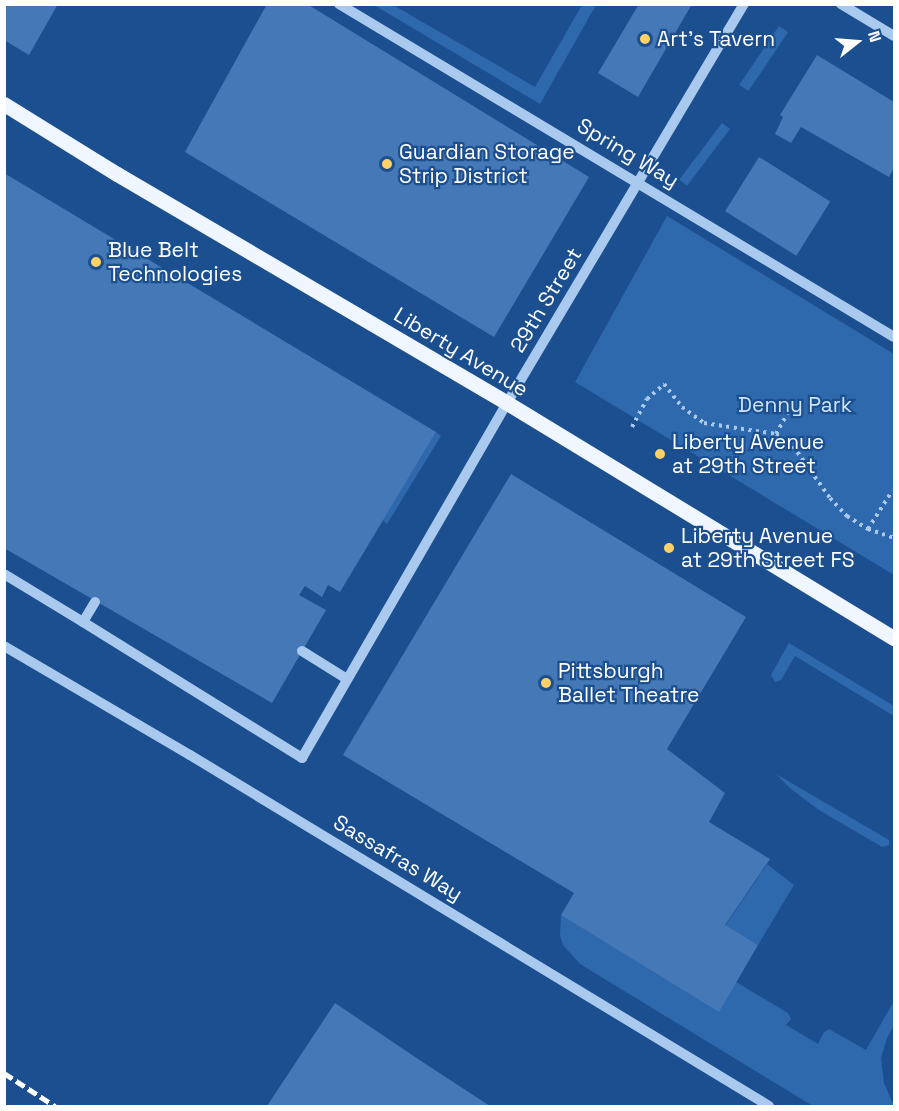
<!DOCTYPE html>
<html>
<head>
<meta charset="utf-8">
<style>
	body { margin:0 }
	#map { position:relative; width:899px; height:1111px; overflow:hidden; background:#1b4f8f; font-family:"Space Grotesk",sans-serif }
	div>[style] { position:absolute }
	.green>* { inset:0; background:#2e69ad; transform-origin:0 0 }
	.building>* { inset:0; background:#4478b7; transform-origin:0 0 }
	.path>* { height:4px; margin-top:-2px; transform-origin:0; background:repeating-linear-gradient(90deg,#a9c9ee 0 3px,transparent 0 7.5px) }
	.minor>* { height:10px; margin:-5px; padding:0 5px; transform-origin:5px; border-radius:5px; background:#a9c9ee }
	.major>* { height:15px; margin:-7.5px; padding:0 7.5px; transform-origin:7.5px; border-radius:7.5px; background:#f0f6ff }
	.rail>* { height:4.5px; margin-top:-2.25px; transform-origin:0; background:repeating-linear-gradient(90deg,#fff 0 10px,transparent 0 14.5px) }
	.dots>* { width:16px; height:16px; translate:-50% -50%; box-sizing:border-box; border:3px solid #1b4f8f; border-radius:50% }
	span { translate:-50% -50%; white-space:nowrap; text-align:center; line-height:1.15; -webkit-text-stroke:4.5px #1b4f8f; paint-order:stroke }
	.poi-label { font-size:21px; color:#fff }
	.left { translate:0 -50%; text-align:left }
	.street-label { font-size:21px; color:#fff }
	.park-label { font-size:21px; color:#cfe3fa }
	.frame { position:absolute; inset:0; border:6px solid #fff; pointer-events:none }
	.north { position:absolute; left:827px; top:12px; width:60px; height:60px; -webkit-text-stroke:4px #1b4f8f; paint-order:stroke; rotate:73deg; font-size:16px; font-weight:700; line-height:24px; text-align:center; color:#fff }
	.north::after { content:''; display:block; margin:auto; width:21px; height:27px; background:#fff; clip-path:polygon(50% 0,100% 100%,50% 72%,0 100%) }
</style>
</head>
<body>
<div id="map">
	<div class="green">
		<div style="clip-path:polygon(374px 5px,393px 5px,535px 87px,582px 5px,596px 5px,540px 104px)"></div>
		<div style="left:779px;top:26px;width:11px;height:71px;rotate:34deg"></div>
		<div style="left:722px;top:123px;width:10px;height:71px;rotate:37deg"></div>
		<div style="clip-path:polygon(667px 216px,894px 354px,894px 575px,575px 382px)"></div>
		<div style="clip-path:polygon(436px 432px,441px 436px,387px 524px,383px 520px)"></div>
		<div style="clip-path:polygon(789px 643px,894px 706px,894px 716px,795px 656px,781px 680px,775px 682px,771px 675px)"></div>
		<div style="clip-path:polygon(776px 774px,889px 840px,889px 845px,882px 847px,819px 810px,791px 789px)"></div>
		<div style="clip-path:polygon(767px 864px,794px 885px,758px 945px,725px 926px)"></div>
		<div style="clip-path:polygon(561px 915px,736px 982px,788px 1013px,791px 1019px,786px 1025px,818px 1044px,824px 1032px,829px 1029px,866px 1050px,894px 1001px,894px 1025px,887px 1038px,881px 1058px,884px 1083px,894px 1106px,813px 1106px,580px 964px,563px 945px,560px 935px)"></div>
	</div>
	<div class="building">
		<div style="clip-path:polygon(4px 4px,58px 4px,29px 55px,4px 40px)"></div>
		<div style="clip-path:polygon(267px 4px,307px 4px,589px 177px,494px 337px,185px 152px)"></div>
		<div style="clip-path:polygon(639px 4px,692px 4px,638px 97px,598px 73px)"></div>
		<div style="clip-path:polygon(817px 55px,894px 102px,894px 168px,889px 177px,801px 127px,791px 143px,775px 134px,783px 117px,780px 115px)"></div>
		<div style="left:759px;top:157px;width:84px;height:64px;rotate:32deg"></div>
		<div style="clip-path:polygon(4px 173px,436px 432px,340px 592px,328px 585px,322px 597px,305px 586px,299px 595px,326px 610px,272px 703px,4px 548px)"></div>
		<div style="clip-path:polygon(511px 474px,746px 617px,667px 749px,725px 793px,709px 822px,770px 859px,725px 925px,758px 945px,719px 1012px,561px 915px,574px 893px,343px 755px)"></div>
		<div style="clip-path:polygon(335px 1003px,421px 1061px,490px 1106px,267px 1106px)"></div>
	</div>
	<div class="path">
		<div style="left:632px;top:427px;width:32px;rotate:-62deg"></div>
		<div style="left:647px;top:399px;width:23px;rotate:-41deg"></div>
		<div style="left:664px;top:384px;width:29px;rotate:52deg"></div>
		<div style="left:682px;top:407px;width:27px;rotate:36deg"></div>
		<div style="left:704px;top:423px;width:73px;rotate:8.7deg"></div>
		<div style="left:776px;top:434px;width:26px;rotate:-61deg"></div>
		<div style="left:776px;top:434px;width:21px;rotate:35deg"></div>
		<div style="left:793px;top:446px;width:64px;rotate:54.6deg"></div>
		<div style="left:830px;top:498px;width:25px;rotate:47deg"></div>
		<div style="left:847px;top:516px;width:25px;rotate:32deg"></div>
		<div style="left:868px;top:529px;width:45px;rotate:-57.7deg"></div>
		<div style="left:868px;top:529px;width:28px;rotate:19deg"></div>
	</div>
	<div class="minor">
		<div style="left:339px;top:4px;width:647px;rotate:30.96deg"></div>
		<div style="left:841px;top:4px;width:62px;rotate:31.1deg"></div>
		<div style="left:4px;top:574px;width:92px;rotate:31.3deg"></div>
		<div style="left:95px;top:602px;width:23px;rotate:121deg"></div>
		<div style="left:83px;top:622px;width:258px;rotate:31.8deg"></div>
		<div style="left:302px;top:758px;width:410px;rotate:-60deg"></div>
		<div style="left:507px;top:403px;width:464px;rotate:-59.3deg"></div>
		<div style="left:4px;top:646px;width:216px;rotate:30.4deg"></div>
		<div style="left:190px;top:755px;width:677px;rotate:31.22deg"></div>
		<div style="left:302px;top:651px;width:53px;rotate:31.9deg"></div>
	</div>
	<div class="major">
		<div style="left:4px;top:104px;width:133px;rotate:31.8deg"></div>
		<div style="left:117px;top:174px;width:452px;rotate:30.4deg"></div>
		<div style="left:507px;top:403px;width:453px;rotate:31.3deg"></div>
	</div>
	<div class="rail">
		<div style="left:4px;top:1073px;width:61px;rotate:32.9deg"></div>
	</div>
	<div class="dots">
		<div style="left:645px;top:39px;background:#ffd166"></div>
		<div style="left:387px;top:164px;background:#ffd166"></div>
		<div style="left:96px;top:262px;background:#ffd166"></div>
		<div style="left:660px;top:454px;background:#ffd166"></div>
		<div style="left:669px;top:548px;background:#ffd166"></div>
		<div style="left:546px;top:683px;background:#ffd166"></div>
	</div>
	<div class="poi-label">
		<span class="left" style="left:657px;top:39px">Art's Tavern</span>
		<span class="left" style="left:399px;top:164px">Guardian Storage<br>Strip District</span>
		<span class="left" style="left:108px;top:262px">Blue Belt<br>Technologies</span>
		<span class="left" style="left:672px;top:454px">Liberty Avenue<br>at 29th Street</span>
		<span class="left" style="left:681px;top:548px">Liberty Avenue<br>at 29th Street FS</span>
		<span class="left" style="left:558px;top:683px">Pittsburgh<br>Ballet Theatre</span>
	</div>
	<div class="street-label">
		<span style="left:628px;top:153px;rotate:31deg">Spring Way</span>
		<span style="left:546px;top:300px;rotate:-59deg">29th Street</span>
		<span style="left:461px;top:352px;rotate:31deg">Liberty Avenue</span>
		<span style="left:398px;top:858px;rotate:31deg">Sassafras Way</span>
	</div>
	<div class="park-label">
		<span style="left:795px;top:405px">Denny Park</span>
	</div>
	<div class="frame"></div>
	<div class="north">N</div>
</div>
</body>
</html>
